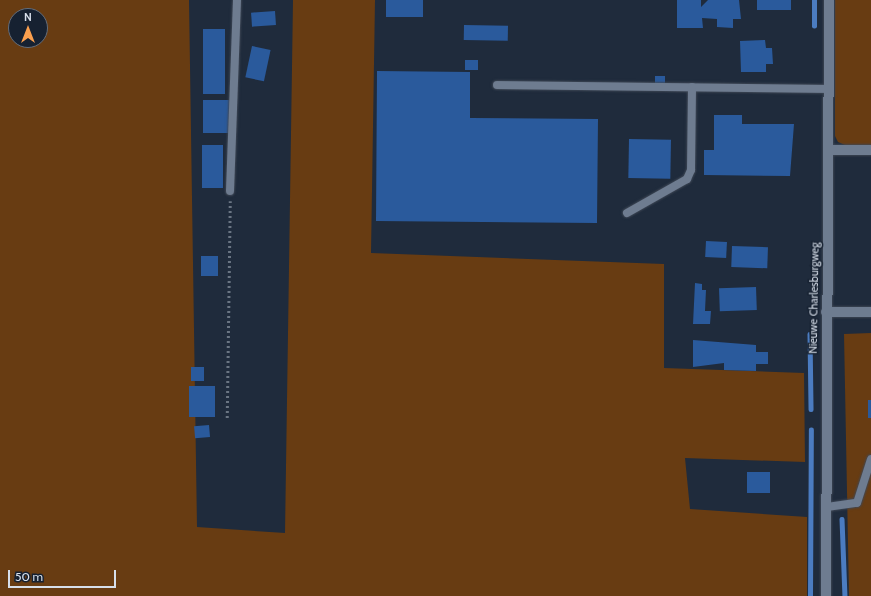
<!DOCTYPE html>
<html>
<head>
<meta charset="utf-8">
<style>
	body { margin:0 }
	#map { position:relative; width:871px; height:596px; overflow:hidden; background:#1f2b3c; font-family:Cabin,sans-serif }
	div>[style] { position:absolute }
	.green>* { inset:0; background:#683c12 }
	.stream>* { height:4.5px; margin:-2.25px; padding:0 2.25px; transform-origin:2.25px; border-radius:2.25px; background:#4b7cc1 }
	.building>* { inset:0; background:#2a5a9c; transform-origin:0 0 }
	.path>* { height:2.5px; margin-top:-1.25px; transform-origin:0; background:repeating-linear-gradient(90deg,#6a7583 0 2px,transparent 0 5px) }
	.roads { filter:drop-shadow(0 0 1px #3f4856) drop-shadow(0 0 1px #3f4856) }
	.service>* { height:8px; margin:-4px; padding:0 4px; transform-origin:4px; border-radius:4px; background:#6e7c90 }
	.minor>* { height:10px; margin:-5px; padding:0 5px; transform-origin:5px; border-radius:5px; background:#6e7c90 }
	span { translate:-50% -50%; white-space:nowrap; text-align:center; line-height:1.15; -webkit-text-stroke:3px #162131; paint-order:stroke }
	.street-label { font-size:11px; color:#d7dfea }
	.north { position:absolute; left:8px; top:8px; width:40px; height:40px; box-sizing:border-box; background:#162131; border:1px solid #636d7b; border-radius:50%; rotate:0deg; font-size:11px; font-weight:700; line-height:16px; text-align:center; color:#d7dfea }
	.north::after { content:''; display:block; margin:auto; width:14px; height:18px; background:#fa9f4e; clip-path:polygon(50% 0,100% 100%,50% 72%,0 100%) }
	.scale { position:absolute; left:8px; top:570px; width:108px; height:18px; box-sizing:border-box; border:2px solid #d7dfea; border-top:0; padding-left:5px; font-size:12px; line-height:14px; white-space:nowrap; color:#d7dfea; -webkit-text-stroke:3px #162131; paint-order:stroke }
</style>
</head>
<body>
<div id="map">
	<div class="green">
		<div style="clip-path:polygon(evenodd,0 0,189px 0,197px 527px,285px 533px,293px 0,375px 0,371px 253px,664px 264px,664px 368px,804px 373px,805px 462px,685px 458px,690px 509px,807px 517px,807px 596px,0 596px,0 0,16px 16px,40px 16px,40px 40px,16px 40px,16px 16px)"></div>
		<div style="clip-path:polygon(835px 0,871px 0,871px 145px,845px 145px,838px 142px,835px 136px)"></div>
		<div style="clip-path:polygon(871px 333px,871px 596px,849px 596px,844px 334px)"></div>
	</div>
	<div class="stream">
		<div style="left:814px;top:26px;width:26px;rotate:-90deg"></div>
		<div style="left:810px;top:334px;width:75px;rotate:89.2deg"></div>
		<div style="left:842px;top:519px;width:77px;rotate:87.8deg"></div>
		<div style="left:810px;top:596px;width:166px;rotate:-89.7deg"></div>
	</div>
	<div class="building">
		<div style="left:386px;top:0;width:37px;height:17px"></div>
		<div style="clip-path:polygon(677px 0,701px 0,701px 7px,708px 0,739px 0,741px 19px,733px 19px,733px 28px,717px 27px,717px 19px,702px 18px,703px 28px,677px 28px)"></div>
		<div style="left:757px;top:0;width:34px;height:10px"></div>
		<div style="left:275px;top:11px;width:14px;height:24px;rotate:86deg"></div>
		<div style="left:464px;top:25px;width:44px;height:15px;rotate:1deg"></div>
		<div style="left:203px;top:29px;width:22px;height:65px"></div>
		<div style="clip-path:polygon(765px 40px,766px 48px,772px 48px,773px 64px,766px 64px,766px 72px,741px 72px,740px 41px)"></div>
		<div style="left:252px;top:46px;width:19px;height:32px;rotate:12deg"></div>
		<div style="left:478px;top:60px;width:10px;height:13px;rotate:90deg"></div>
		<div style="clip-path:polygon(377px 71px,470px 72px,470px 118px,598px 119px,597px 223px,376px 221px)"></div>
		<div style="left:655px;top:76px;width:10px;height:8px"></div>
		<div style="left:203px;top:100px;width:28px;height:33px"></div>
		<div style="clip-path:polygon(714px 115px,742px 115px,742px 124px,794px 124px,790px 176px,704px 175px,704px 150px,714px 150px)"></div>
		<div style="left:629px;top:139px;width:42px;height:39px;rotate:1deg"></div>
		<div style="left:202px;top:145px;width:21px;height:43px"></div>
		<div style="left:706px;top:241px;width:21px;height:16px;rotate:3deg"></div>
		<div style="left:732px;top:246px;width:36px;height:21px;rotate:2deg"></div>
		<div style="left:201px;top:256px;width:17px;height:20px"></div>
		<div style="clip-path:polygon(695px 283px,702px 284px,702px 290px,706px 290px,705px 311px,711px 311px,710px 324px,693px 324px)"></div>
		<div style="left:756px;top:287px;width:23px;height:37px;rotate:88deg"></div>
		<div style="clip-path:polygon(693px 340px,756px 345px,756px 352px,768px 352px,768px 364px,756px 364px,756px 371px,724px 370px,724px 363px,693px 367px)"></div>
		<div style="left:191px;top:367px;width:13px;height:14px"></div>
		<div style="left:189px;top:386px;width:26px;height:31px"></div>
		<div style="left:868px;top:400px;width:3px;height:18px"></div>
		<div style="left:209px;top:425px;width:12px;height:15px;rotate:85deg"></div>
		<div style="left:747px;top:472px;width:23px;height:21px"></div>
	</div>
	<div class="path">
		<div style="left:227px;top:418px;width:217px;rotate:-89.2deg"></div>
	</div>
	<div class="roads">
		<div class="service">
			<div style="left:497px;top:85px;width:331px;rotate:0.7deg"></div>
			<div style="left:230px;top:191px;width:191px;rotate:-87.9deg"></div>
			<div style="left:627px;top:213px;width:69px;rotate:-29.5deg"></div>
			<div style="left:687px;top:179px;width:10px;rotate:-66deg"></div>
			<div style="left:691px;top:170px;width:83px;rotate:-89.3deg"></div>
			<div style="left:827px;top:507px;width:30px;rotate:-8deg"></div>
			<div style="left:857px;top:503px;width:46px;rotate:-72.3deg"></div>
		</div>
		<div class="minor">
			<div style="left:828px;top:150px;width:43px"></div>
			<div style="left:826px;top:312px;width:45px"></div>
			<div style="left:826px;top:596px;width:596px;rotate:-89.71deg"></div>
		</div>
	</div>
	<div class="street-label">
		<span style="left:814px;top:298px;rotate:-89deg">Nieuwe Charlesburgweg</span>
	</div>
	<div class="north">N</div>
	<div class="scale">50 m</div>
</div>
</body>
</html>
